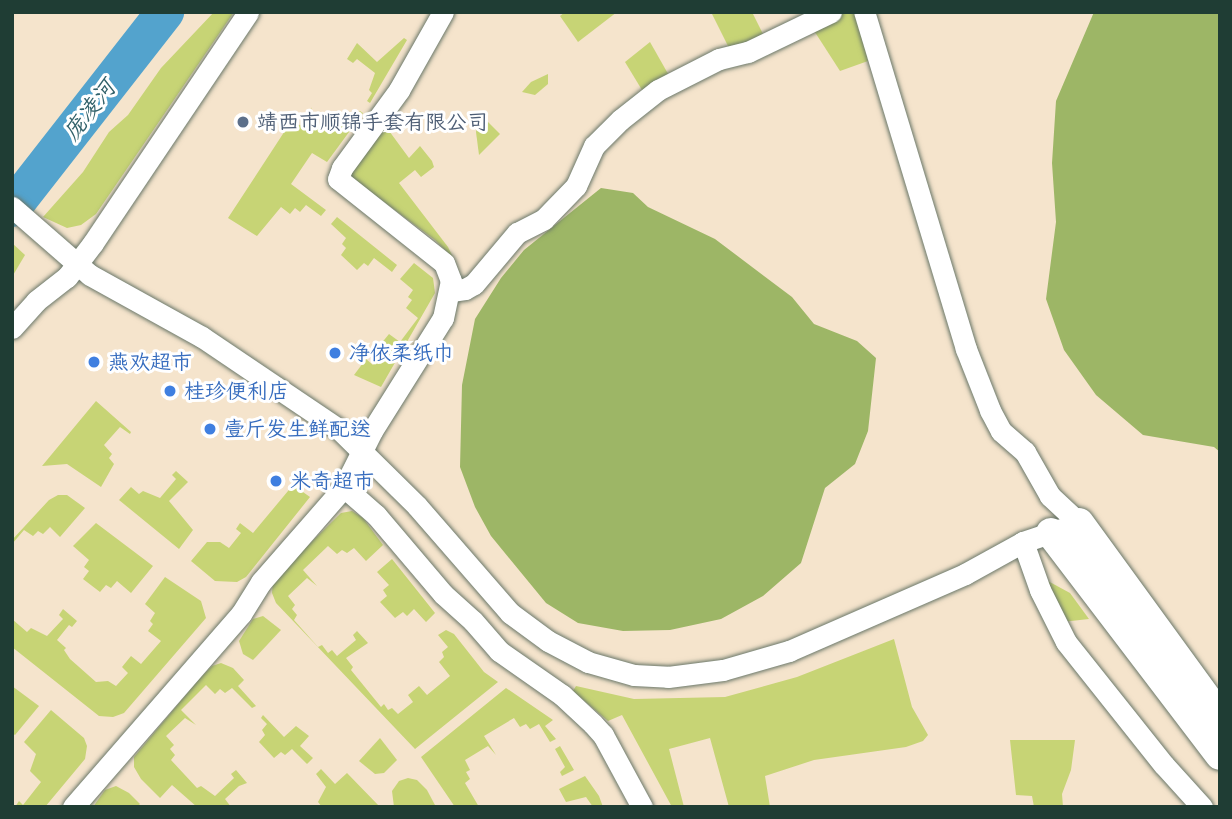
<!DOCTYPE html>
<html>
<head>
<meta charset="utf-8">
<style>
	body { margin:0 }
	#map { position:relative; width:1232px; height:819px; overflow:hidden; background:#f5e4cc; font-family:"Shantell Sans","LXGW WenKai TC",sans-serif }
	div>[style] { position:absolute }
	.green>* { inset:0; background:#c7d475 }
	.forest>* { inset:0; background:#9db666 }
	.river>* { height:38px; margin:-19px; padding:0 19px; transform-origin:19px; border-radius:19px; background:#53a3cd }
	.roads { filter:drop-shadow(0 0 2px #6a7769) drop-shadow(0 0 2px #6a7769) }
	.street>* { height:21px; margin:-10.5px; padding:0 10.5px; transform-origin:10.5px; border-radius:10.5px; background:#fff }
	.secondary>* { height:30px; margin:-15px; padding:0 15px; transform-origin:15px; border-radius:15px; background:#fff }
	.dots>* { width:19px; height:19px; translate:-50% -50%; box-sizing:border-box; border:4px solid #fff; border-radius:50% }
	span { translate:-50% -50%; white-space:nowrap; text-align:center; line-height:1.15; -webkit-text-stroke:6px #fff; paint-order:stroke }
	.service-label { font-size:21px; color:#4e5e75 }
	.left { translate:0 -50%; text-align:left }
	.shop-label { font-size:21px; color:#366cbe }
	.water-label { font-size:23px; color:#31616a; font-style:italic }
	.frame { position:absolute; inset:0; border:14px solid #1f3d34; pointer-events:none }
</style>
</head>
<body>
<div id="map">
	<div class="green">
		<div style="clip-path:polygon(214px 12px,234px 12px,96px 214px,81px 225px,67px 228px,43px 217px,83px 172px,109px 132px,128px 115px,161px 68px)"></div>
		<div style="clip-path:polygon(565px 12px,617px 12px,578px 42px,560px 16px)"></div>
		<div style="clip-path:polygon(711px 12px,752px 12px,765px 38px,730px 50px)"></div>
		<div style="clip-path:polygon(842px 12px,857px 12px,868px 61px,840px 71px,811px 26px)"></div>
		<div style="clip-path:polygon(404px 38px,407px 40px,370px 103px,367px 101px,372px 93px,369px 90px,375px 73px,357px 59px,353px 63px,347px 59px,357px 43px,377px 62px)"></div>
		<div style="clip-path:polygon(650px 42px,671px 79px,645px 95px,625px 62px)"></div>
		<div style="clip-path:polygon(548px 74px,548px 84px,535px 95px,522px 92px,531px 82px)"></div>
		<div style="clip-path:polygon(312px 107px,308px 119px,329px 134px,336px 124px,340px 127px,345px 121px,350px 124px,360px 111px,363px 113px,327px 162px,312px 153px,291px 184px,326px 210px,321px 216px,306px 205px,300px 212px,295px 208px,290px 214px,281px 207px,257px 236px,228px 218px,292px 120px,301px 126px)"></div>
		<div style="clip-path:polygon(478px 112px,500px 134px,479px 155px,476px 132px)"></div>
		<div style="clip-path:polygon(384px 124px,409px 158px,420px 146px,432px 161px,434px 167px,421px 177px,415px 170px,399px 183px,448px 247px,454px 259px,435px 240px,348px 175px)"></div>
		<div style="clip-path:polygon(337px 217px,397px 265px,392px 272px,374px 258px,368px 266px,364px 263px,357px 270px,341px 255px,346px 248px,342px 244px,346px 238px,331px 224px)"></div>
		<div style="clip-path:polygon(12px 243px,25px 255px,12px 277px)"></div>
		<div style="clip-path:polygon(414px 263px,433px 278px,435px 293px,381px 387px,354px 375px,366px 359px,373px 365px,386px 350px,380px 345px,389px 334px,400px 342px,418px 318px,406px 308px,412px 300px,408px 297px,413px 290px,400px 279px)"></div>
		<div style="clip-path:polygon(96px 401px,131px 432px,130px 434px,120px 427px,104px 445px,112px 454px,109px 458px,114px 464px,101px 487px,67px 464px,42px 466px)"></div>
		<div style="clip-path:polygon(176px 471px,188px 482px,169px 501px,193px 530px,179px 549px,119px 500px,131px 487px,139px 494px,143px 491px,160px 498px,176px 479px,172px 475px)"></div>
		<div style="clip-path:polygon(293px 485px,310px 497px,246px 577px,237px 582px,215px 581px,191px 561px,207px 542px,220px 542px,229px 548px,241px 533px,236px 529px,240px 523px,253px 533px)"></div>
		<div style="clip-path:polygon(58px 495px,67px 495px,85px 508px,60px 537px,50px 527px,43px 534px,38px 531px,33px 536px,24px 530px,12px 544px,12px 540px,49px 500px)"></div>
		<div style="clip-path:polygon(352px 511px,363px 518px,383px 545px,366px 561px,354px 548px,347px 553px,342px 550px,337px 554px,328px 546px,303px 570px,317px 586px,307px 578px,288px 596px,295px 605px,292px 609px,297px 615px,294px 620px,318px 647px,322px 645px,328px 653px,332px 650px,337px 656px,356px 640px,353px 635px,357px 631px,368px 643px,346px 658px,353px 667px,351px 670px,381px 707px,384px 704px,388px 710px,392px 708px,398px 714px,413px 702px,408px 695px,419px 686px,427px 695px,450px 676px,439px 662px,444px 657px,442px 652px,448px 647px,438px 635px,446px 630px,454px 634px,484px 672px,498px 682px,415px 749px,276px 603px,272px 593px,273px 580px,341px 513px)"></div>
		<div style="clip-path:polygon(96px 523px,153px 566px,131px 593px,117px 581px,111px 588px,106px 585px,100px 592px,83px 579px,89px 571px,84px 567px,89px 560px,73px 546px)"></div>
		<div style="clip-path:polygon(392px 559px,435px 613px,426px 622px,414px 609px,407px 616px,403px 612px,395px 618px,380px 602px,387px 596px,383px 590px,389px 585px,377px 572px)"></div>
		<div style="clip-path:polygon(165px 577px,201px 601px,206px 618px,124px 713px,113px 717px,99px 716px,12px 647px,12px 619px,27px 632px,31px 628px,47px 636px,63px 619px,59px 615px,63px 609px,77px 621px,72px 627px,69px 625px,57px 640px,66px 648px,64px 650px,70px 659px,96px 682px,108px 681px,116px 686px,128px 673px,122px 667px,131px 656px,141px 664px,161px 641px,148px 631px,153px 624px,150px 621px,155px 613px,145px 604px)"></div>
		<div style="clip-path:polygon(1046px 580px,1070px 593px,1089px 619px,1062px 622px)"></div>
		<div style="clip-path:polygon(263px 616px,281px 630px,253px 660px,243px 654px,239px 641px,253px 619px)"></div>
		<div style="clip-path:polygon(894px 639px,912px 707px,928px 735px,923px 741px,906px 747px,814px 760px,765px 776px,770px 807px,729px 807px,710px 738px,669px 749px,684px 807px,672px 807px,622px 715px,608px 721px,573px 691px,576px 686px,634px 699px,725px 697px,797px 677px)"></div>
		<div style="clip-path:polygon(221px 663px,233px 668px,244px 680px,238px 686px,256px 706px,252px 708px,232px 688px,225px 693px,220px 689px,215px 694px,206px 685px,181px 710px,196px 725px,185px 718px,166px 736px,174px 745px,170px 749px,175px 755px,171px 760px,197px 788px,201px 786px,215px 796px,234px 778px,231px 774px,236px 770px,247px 783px,239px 786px,225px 799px,231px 807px,197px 807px,172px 785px,160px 798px,141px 779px,134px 767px,134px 757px,200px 678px,212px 666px)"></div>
		<div style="clip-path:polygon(12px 686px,39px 706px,15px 735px,12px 733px)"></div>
		<div style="clip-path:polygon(506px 688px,553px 720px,545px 726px,556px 739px,550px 742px,539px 724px,530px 729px,526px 724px,520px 727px,514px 718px,484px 736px,496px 755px,488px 746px,465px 760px,470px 770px,466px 772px,470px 779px,465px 783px,479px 807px,455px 807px,421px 757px)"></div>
		<div style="clip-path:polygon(51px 710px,84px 738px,87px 746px,85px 759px,45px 807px,15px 807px,19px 801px,23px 805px,41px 782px,30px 771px,36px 754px,24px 742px)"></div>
		<div style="clip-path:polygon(263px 715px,284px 737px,296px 726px,309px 736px,300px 746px,313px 758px,307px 764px,292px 749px,285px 755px,281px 752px,274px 758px,259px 742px,265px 735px,262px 730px,267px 724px,261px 718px)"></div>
		<div style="clip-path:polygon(380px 738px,397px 760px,384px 773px,375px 774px,359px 761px)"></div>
		<div style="clip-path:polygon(1010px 740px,1075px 740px,1071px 770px,1062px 794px,1063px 807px,1034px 807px,1032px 796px,1016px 795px)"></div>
		<div style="clip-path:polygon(560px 746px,574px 770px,562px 776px,560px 772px,565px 767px,555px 749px)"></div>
		<div style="clip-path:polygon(321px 769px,335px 784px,347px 773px,380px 807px,322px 807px,318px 802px,326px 787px,316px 774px)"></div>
		<div style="clip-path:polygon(585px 776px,599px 796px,603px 807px,593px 807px,586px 797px,566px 802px,559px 789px)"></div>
		<div style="clip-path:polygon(408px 778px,417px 780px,427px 790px,436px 807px,394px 807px,392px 791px,399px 781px)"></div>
		<div style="clip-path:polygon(116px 786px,129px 793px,140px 804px,137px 807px,93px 807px,105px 790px)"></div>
	</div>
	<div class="forest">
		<div style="clip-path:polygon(1094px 12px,1220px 12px,1220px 452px,1214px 447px,1143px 435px,1096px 395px,1064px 350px,1046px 299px,1056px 222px,1052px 163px,1056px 101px)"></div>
		<div style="clip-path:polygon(601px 188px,633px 193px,648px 207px,715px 239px,792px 297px,814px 324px,857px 341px,876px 358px,868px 431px,855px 464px,825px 488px,801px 563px,763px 596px,721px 619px,670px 630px,623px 631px,578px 623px,546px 603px,491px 536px,475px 507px,460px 467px,462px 385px,475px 319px,501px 278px,524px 250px)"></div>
	</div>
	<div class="river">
		<div style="left:12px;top:208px;width:249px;rotate:-52deg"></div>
	</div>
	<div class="roads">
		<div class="street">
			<div style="left:12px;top:207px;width:103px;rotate:41.1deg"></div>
			<div style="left:90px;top:275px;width:128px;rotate:29deg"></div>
			<div style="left:202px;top:337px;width:166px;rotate:34deg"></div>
			<div style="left:340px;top:430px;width:108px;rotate:44.6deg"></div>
			<div style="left:417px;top:506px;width:142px;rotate:49deg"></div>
			<div style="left:510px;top:613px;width:47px;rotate:36.4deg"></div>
			<div style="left:548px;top:641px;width:45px;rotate:27.7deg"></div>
			<div style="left:588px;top:662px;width:48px;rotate:15.8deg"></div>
			<div style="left:634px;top:675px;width:34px;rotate:3deg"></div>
			<div style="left:668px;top:677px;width:55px;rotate:-7.3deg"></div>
			<div style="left:723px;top:670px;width:69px;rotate:-16.1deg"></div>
			<div style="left:789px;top:651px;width:192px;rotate:-23.6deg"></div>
			<div style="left:965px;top:574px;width:66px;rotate:-28.9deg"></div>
			<div style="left:1023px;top:542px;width:59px;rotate:-18.7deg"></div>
			<div style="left:1079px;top:523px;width:40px;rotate:-137deg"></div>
			<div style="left:1050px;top:496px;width:51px;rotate:-119.6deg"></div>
			<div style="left:1025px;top:452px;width:32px;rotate:-139deg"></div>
			<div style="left:1001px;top:431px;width:24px;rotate:-118deg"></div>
			<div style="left:990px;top:410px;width:66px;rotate:-111.5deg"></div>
			<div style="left:966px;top:349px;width:352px;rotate:-106.8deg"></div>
			<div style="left:451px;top:291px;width:14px;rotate:-8deg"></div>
			<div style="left:465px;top:289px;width:10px;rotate:-29deg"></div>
			<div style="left:474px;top:284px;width:67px;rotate:-49.9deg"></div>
			<div style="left:517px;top:233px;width:30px;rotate:-27deg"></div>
			<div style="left:544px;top:219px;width:46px;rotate:-45.9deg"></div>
			<div style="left:576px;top:186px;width:44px;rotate:-65.8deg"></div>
			<div style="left:594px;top:146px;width:37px;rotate:-45deg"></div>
			<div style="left:620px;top:120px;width:48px;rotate:-38.3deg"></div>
			<div style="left:658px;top:90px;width:68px;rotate:-26.9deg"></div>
			<div style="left:719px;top:59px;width:30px;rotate:-14deg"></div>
			<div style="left:748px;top:52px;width:92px;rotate:-25.7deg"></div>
			<div style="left:12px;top:328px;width:36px;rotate:-48deg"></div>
			<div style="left:36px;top:301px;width:39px;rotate:-38deg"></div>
			<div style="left:67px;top:277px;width:43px;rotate:-52.6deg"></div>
			<div style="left:93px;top:243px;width:278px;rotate:-56.1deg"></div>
			<div style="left:344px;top:487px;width:43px;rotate:41.2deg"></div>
			<div style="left:376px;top:515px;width:104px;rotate:49.7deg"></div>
			<div style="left:443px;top:594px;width:40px;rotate:42deg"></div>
			<div style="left:473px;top:621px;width:40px;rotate:49deg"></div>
			<div style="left:499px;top:651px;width:77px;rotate:34.9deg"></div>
			<div style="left:562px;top:695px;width:42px;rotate:43.1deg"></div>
			<div style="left:593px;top:724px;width:15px;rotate:48deg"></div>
			<div style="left:603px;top:735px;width:82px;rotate:61.6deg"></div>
			<div style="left:1023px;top:542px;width:51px;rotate:70.5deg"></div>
			<div style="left:1040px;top:590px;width:58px;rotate:63.4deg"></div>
			<div style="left:1066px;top:642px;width:157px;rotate:51.5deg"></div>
			<div style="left:1164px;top:765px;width:57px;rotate:47.9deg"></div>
			<div style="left:73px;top:807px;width:256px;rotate:-49deg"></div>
			<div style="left:241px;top:614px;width:38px;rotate:-58deg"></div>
			<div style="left:261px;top:582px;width:126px;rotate:-48.9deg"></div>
			<div style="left:344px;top:487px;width:63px;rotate:-63.4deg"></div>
			<div style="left:372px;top:431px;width:133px;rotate:-57.9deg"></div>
			<div style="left:443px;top:318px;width:38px;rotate:-78deg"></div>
			<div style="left:451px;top:281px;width:19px;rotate:-111deg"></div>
			<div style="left:444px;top:263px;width:135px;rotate:-141.6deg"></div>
			<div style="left:338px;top:179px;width:12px;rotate:-70deg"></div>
			<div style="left:342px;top:168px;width:97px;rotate:-53.8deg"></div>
			<div style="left:399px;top:90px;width:90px;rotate:-60.6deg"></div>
		</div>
		<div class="secondary">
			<div style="left:1079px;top:523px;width:240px;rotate:54deg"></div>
			<div style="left:1051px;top:533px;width:279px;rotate:52.7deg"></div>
		</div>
	</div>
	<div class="dots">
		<div style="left:243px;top:122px;background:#5c6f8a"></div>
		<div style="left:335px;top:353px;background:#3f7fe0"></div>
		<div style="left:94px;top:362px;background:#3f7fe0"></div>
		<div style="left:170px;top:391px;background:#3f7fe0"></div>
		<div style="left:210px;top:429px;background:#3f7fe0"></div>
		<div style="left:276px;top:481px;background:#3f7fe0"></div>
	</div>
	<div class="service-label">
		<span class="left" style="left:257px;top:122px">靖西市顺锦手套有限公司</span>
	</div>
	<div class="shop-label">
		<span class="left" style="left:349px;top:353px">净依柔纸巾</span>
		<span class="left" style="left:108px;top:362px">燕欢超市</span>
		<span class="left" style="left:184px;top:391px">桂珍便利店</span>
		<span class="left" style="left:224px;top:429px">壹斤发生鲜配送</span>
		<span class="left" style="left:290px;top:481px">米奇超市</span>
	</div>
	<div class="water-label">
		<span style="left:89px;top:110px;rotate:-52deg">庞凌河</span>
	</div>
	<div class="frame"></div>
</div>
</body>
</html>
